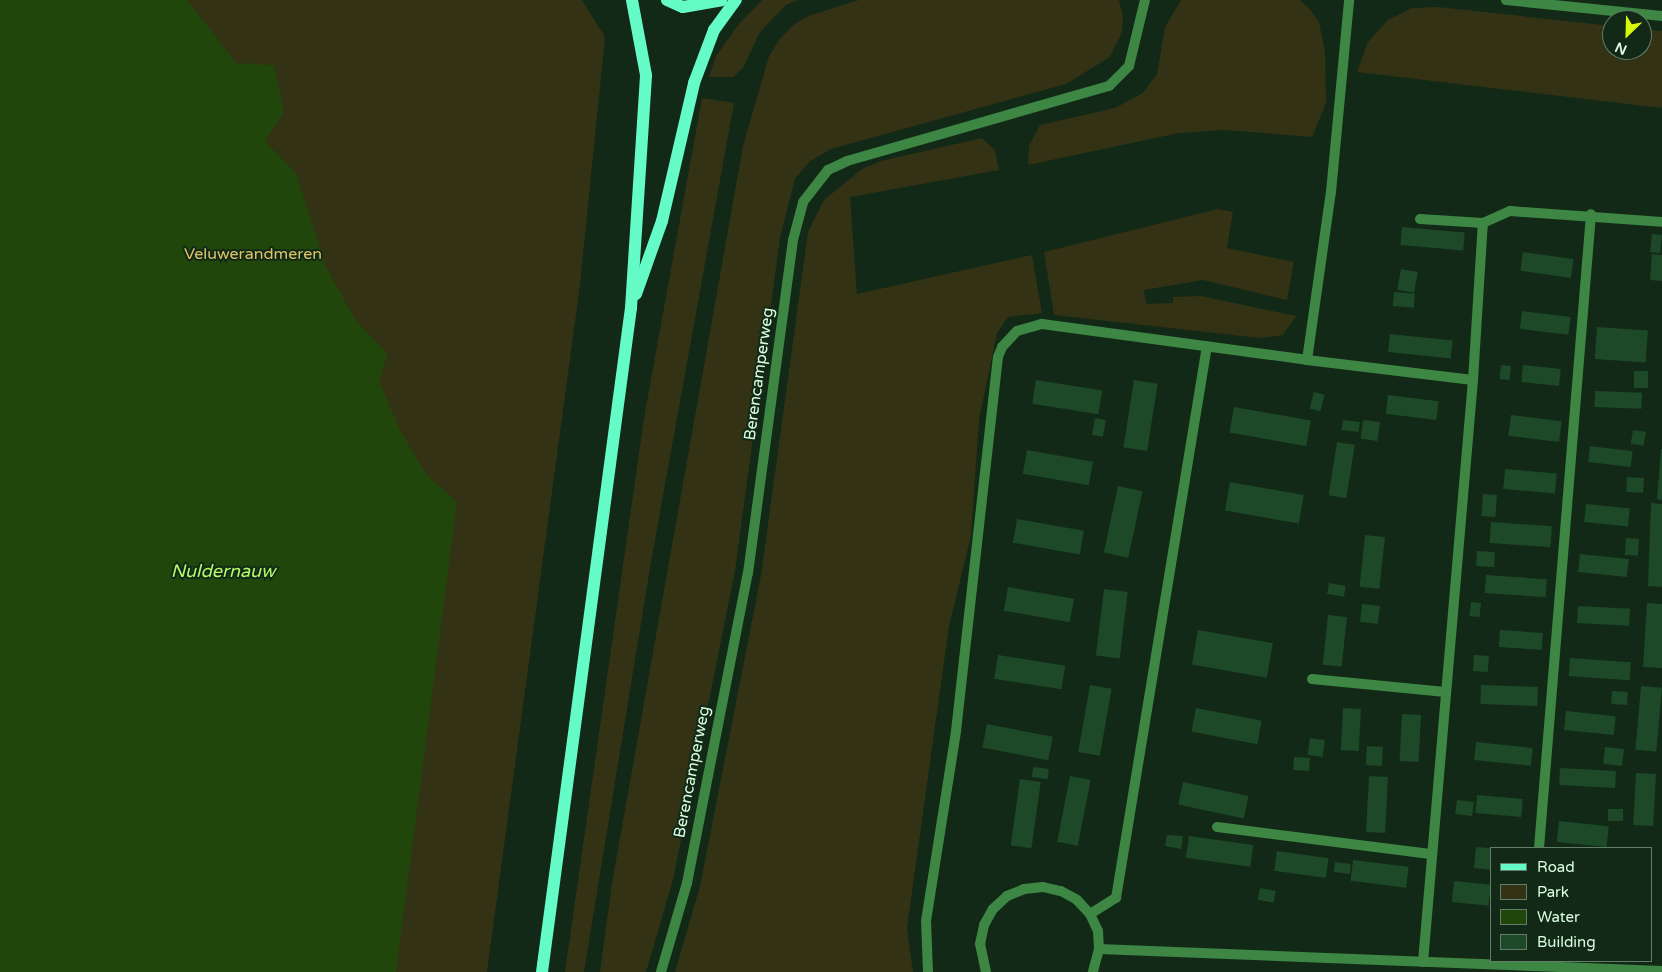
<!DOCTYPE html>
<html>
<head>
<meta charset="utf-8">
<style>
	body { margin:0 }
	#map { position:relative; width:1662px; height:972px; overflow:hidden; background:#112916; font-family:"Varela Round",sans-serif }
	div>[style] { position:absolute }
	.green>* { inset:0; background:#333214 }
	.water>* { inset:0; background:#20460c }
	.building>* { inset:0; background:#1e4928; transform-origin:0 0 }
	.service>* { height:10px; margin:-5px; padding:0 5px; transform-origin:5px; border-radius:5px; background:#3d8643 }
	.minor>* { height:10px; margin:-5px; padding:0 5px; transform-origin:5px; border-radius:5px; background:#3d8643 }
	.primary>* { height:12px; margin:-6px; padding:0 6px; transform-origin:6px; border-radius:6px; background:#64fbc7 }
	span { translate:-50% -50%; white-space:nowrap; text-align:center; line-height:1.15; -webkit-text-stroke:4px #112916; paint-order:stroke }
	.park-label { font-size:16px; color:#ddc466 }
	.street-label { font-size:16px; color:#dafedf }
	.water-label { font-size:18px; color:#b3fb6b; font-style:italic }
	.legend { position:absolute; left:1490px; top:847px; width:162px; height:115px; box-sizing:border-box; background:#112916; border:1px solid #617e66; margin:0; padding:6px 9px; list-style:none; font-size:15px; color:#dafedf }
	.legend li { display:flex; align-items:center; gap:10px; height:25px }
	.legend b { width:25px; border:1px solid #617e66 }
	.north { position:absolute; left:1602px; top:10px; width:50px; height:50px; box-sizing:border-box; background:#112916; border:1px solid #617e66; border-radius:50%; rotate:204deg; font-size:14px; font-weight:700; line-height:20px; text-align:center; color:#dafedf }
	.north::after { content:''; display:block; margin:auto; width:18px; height:22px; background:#d9f80b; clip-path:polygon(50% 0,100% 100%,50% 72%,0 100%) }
</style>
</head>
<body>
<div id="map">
	<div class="green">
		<div style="clip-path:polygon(0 0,582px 0,605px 37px,580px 285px,487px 972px,0 972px)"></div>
		<div style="clip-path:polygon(762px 0,798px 0,786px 5px,760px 32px,743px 68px,733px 77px,709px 77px,716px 56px,738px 25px)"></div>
		<div style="clip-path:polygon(859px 0,1119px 0,1123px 17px,1122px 32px,1110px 57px,1066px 84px,831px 149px,809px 162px,795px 179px,780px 238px,735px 571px,673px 880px,646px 972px,600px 972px,612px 883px,743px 146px,769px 56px,779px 40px,793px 25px,808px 16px)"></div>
		<div style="clip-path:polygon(1181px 0,1300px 0,1310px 9px,1319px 22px,1325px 52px,1326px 103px,1312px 137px,1223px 130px,1179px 133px,1028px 165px,1029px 146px,1040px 125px,1115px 108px,1143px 93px,1157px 74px,1165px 27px)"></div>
		<div style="clip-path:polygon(1438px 7px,1612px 26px,1612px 50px,1642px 50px,1642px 29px,1662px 31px,1662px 108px,1357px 72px,1368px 42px,1388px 20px,1412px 8px)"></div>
		<div style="clip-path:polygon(702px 98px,734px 103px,651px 562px,584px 972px,565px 972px,644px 418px)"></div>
		<div style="clip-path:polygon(982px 138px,995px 150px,999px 170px,850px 197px,857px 294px,1032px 255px,1042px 313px,1008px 317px,997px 333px,979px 420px,971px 536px,949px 626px,907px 928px,913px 972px,675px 972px,700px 886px,761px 575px,808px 232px,824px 200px,862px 169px,881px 161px)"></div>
		<div style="clip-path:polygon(1218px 209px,1233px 212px,1227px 248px,1294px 262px,1287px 300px,1203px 280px,1144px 290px,1146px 304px,1173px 303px,1173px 297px,1201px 296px,1296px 316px,1283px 335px,1259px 338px,1054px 315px,1044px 252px)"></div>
	</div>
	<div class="water">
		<div style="clip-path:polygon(0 0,187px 0,236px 63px,274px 65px,284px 112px,265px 141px,296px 173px,326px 267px,356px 321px,388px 354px,379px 381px,400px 430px,426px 474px,457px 502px,396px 972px,0 972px)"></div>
	</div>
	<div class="building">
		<div style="left:1402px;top:227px;width:63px;height:18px;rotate:5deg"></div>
		<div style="left:1652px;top:234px;width:10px;height:18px;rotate:6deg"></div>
		<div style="left:1523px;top:252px;width:51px;height:19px;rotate:8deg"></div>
		<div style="clip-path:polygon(1652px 254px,1662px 255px,1662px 281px,1650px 280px)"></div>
		<div style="left:1401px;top:269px;width:17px;height:21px;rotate:10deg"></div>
		<div style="left:1394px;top:292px;width:21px;height:14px;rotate:5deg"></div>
		<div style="left:1522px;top:311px;width:49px;height:18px;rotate:7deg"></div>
		<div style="left:1597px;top:327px;width:51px;height:32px;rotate:4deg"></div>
		<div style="left:1390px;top:334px;width:63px;height:18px;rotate:6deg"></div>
		<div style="left:1501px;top:365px;width:10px;height:14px;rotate:6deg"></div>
		<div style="left:1523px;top:365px;width:38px;height:17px;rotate:6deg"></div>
		<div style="left:1634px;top:371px;width:14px;height:17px"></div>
		<div style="left:1036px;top:380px;width:67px;height:24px;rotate:9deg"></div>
		<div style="left:1134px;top:380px;width:24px;height:68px;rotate:9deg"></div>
		<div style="left:1595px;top:391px;width:47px;height:16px;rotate:2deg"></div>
		<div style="left:1314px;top:392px;width:11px;height:17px;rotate:15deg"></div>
		<div style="left:1388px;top:395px;width:51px;height:19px;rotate:7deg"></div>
		<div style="left:1234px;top:407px;width:78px;height:26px;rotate:10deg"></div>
		<div style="left:1511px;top:415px;width:51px;height:21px;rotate:7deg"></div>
		<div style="left:1095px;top:418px;width:11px;height:17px;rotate:10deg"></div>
		<div style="left:1343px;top:420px;width:17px;height:10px;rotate:7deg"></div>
		<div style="left:1363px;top:420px;width:17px;height:19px;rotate:7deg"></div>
		<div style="left:1633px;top:430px;width:13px;height:14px;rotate:9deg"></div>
		<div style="left:1337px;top:442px;width:18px;height:54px;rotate:9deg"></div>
		<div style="left:1590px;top:446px;width:43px;height:16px;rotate:7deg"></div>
		<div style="clip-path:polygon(1661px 449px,1662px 449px,1662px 500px,1657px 499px)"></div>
		<div style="left:1027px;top:450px;width:67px;height:24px;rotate:10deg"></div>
		<div style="left:1505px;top:469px;width:52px;height:20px;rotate:5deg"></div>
		<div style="left:1627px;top:477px;width:17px;height:15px;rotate:3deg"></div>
		<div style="left:1230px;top:482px;width:75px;height:29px;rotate:10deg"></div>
		<div style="left:1118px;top:486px;width:25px;height:68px;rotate:12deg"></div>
		<div style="left:1483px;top:494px;width:14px;height:22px;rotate:4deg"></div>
		<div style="clip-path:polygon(1651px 503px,1662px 504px,1662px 587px,1648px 586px)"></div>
		<div style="left:1586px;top:504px;width:44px;height:18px;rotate:6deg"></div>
		<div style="left:1017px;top:519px;width:68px;height:24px;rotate:10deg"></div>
		<div style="left:1491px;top:522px;width:61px;height:21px;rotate:4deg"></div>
		<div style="left:1365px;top:535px;width:20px;height:52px;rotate:6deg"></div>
		<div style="left:1626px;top:538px;width:13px;height:17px;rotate:4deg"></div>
		<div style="left:1477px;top:551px;width:18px;height:15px;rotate:3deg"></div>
		<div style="left:1580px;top:554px;width:49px;height:18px;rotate:6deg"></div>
		<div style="left:1486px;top:575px;width:61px;height:18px;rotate:4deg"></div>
		<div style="left:1329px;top:583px;width:17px;height:11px;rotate:10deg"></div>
		<div style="left:1008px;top:587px;width:67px;height:24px;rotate:10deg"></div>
		<div style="left:1104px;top:589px;width:24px;height:67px;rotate:7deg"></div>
		<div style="left:1471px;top:602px;width:10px;height:14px;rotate:6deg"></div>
		<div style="clip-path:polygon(1647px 603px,1662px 604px,1662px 668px,1643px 667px)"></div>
		<div style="left:1362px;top:604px;width:18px;height:18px;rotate:6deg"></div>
		<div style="left:1578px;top:606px;width:52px;height:17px;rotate:3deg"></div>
		<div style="left:1328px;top:615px;width:19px;height:50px;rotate:6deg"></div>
		<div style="left:1198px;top:630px;width:76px;height:35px;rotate:10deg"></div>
		<div style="left:1500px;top:630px;width:43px;height:17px;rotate:4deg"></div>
		<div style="left:998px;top:655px;width:68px;height:24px;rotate:9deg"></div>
		<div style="left:1474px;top:655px;width:15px;height:16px;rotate:4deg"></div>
		<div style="left:1570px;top:658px;width:61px;height:18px;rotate:4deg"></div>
		<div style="left:1090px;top:685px;width:22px;height:68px;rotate:10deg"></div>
		<div style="left:1481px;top:685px;width:57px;height:19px;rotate:2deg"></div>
		<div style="left:1641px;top:686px;width:21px;height:64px;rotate:5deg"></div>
		<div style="left:1612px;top:691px;width:16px;height:13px;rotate:4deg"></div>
		<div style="left:1196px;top:708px;width:67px;height:24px;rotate:11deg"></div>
		<div style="left:1343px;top:708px;width:18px;height:42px;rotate:3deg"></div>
		<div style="left:1566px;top:711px;width:50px;height:19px;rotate:6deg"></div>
		<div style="left:1402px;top:714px;width:19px;height:47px;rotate:3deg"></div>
		<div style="left:987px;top:724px;width:67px;height:24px;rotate:11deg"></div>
		<div style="left:1310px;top:738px;width:15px;height:17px;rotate:8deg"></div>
		<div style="left:1476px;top:742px;width:57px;height:18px;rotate:6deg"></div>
		<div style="left:1367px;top:746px;width:16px;height:19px;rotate:4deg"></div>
		<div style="left:1605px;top:747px;width:19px;height:17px;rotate:6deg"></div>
		<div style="left:1294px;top:757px;width:16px;height:13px;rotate:4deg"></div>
		<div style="left:1033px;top:767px;width:16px;height:10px;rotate:7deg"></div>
		<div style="left:1560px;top:768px;width:56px;height:17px;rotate:3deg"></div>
		<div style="left:1636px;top:773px;width:20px;height:52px;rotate:3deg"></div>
		<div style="left:1070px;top:776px;width:21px;height:67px;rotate:11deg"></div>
		<div style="left:1369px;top:776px;width:19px;height:56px;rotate:3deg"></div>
		<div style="left:1020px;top:779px;width:21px;height:67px;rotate:8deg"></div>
		<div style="left:1183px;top:782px;width:67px;height:23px;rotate:12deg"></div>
		<div style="left:1477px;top:795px;width:46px;height:18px;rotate:5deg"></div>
		<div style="left:1457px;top:800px;width:17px;height:14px;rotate:7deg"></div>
		<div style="left:1608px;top:809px;width:15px;height:12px"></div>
		<div style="left:1559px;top:821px;width:50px;height:21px;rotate:6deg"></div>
		<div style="clip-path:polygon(1167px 835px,1183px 836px,1181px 849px,1165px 846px)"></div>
		<div style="left:1189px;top:836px;width:65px;height:22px;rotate:8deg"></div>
		<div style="clip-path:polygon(1476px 847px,1491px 848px,1491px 870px,1474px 868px)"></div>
		<div style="left:1277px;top:851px;width:52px;height:20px;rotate:8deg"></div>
		<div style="left:1353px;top:860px;width:56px;height:21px;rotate:7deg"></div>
		<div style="left:1335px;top:862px;width:16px;height:10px;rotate:7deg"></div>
		<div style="left:1454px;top:881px;width:37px;height:21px;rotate:6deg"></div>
		<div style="left:1260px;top:888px;width:16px;height:12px;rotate:11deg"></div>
	</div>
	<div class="service">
		<div style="left:1420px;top:219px;width:63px;rotate:3.6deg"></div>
		<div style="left:1483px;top:223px;width:30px;rotate:-24deg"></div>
		<div style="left:1510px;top:211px;width:152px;rotate:4.1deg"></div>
		<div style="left:1307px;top:360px;width:167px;rotate:6.9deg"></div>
		<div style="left:1312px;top:679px;width:134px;rotate:5.6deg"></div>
		<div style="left:1217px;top:827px;width:217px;rotate:7.2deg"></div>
		<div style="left:1539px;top:848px;width:636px;rotate:-85.31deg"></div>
		<div style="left:1090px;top:914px;width:31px;rotate:-32deg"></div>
		<div style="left:1116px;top:898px;width:559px;rotate:-80.64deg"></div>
		<div style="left:1099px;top:949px;width:563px;rotate:2.24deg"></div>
		<div style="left:1423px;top:962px;width:584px;rotate:-85.09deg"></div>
		<div style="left:1473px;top:380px;width:157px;rotate:-86.4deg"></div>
		<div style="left:928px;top:972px;width:51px;rotate:-92.2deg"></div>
		<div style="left:926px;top:921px;width:192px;rotate:-81deg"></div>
		<div style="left:956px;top:731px;width:376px;rotate:-83.6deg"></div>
		<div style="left:998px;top:357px;width:11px;rotate:-68deg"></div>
		<div style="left:1002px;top:347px;width:22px;rotate:-47deg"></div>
		<div style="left:1017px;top:331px;width:26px;rotate:-16deg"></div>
		<div style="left:1042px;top:324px;width:267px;rotate:7.7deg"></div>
		<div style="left:1307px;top:360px;width:170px;rotate:-81.9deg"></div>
		<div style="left:1331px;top:192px;width:193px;rotate:-84.6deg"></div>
		<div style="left:986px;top:972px;width:29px;rotate:-102deg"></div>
		<div style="left:980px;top:944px;width:19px;rotate:-78deg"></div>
		<div style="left:984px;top:925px;width:18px;rotate:-61deg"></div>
		<div style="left:993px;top:909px;width:19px;rotate:-43deg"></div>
		<div style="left:1007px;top:896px;width:18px;rotate:-22deg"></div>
		<div style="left:1024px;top:889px;width:19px;rotate:-6deg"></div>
		<div style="left:1043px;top:887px;width:18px;rotate:13deg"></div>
		<div style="left:1061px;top:891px;width:18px;rotate:29deg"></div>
		<div style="left:1077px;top:900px;width:19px;rotate:47deg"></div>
		<div style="left:1090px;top:914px;width:19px;rotate:65deg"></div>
		<div style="left:1098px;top:931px;width:18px;rotate:87deg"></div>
		<div style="left:1099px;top:949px;width:24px;rotate:105deg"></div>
	</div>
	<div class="minor">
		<div style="left:1506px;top:0;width:157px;rotate:5.9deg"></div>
		<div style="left:661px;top:972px;width:93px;rotate:-73.7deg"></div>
		<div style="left:687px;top:883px;width:316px;rotate:-78.9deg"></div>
		<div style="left:748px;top:573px;width:336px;rotate:-82.3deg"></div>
		<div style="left:793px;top:240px;width:39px;rotate:-75deg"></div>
		<div style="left:803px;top:202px;width:41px;rotate:-52deg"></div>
		<div style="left:828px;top:170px;width:21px;rotate:-25deg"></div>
		<div style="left:847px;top:161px;width:273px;rotate:-16deg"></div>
		<div style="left:1109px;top:86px;width:28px;rotate:-45deg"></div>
		<div style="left:1129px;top:66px;width:68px;rotate:-76.4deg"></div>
	</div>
	<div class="primary">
		<div style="left:667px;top:0;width:17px;rotate:24deg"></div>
		<div style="left:683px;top:7px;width:39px;rotate:-10deg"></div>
		<div style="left:636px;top:294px;width:77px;rotate:-70.4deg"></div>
		<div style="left:662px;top:221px;width:142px;rotate:-76.9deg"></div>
		<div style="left:694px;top:83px;width:57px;rotate:-69.3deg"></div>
		<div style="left:714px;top:30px;width:37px;rotate:-54deg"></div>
		<div style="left:542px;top:972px;width:670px;rotate:-82.37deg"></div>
		<div style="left:631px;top:308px;width:233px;rotate:-86.3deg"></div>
		<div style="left:646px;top:75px;width:76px;rotate:-100.6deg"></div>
	</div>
	<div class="park-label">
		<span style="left:253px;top:254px">Veluwerandmeren</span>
	</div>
	<div class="street-label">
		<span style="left:759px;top:374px;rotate:-82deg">Berencamperweg</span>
		<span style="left:692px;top:772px;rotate:-79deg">Berencamperweg</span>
	</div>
	<div class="water-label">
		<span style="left:223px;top:571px">Nuldernauw</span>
	</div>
	<ul class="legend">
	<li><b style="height:6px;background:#64fbc7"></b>Road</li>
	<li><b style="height:14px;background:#333214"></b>Park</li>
	<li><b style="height:14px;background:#20460c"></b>Water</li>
	<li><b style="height:14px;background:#1e4928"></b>Building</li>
	</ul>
	<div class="north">N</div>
</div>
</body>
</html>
